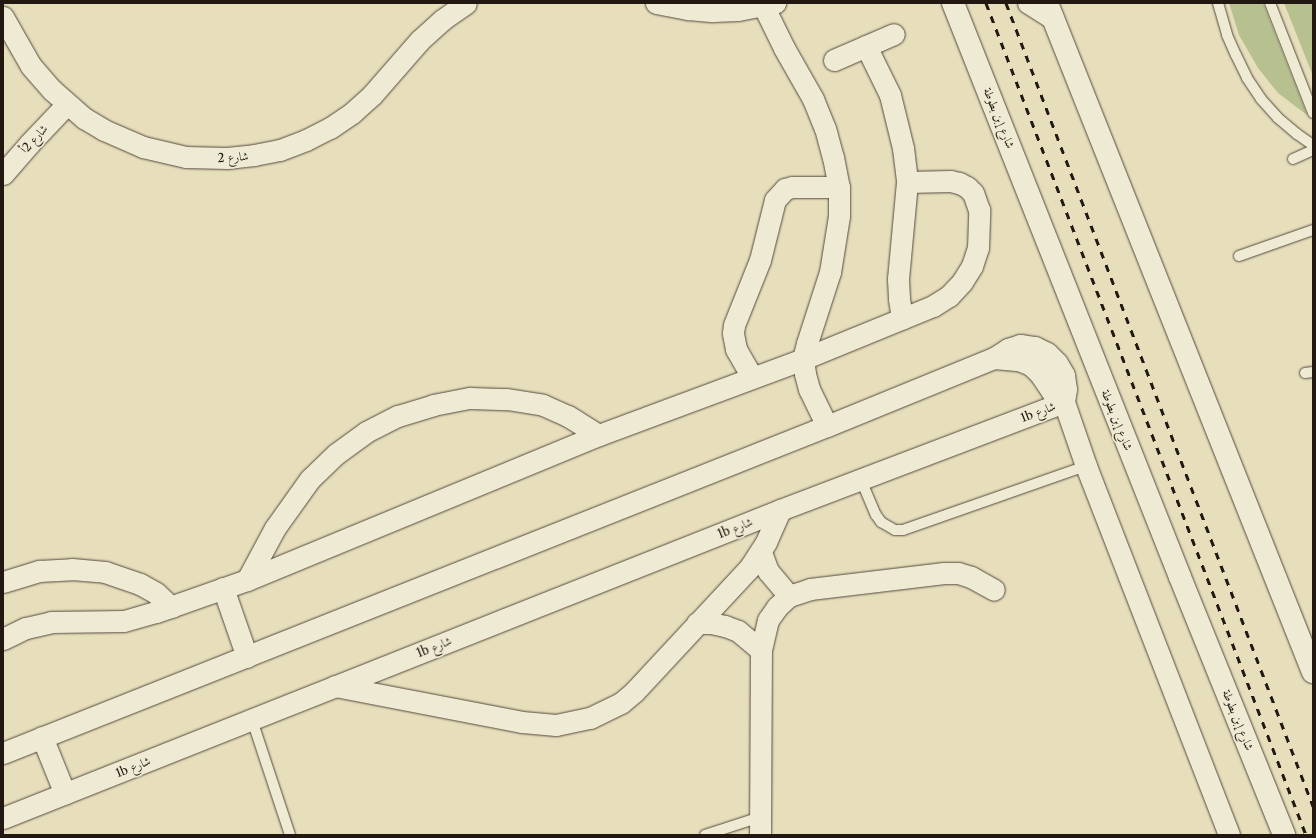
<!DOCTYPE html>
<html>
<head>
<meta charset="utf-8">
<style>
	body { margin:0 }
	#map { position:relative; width:1316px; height:838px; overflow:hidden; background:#e7debc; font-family:"Libre Caslon Text",Amiri,serif }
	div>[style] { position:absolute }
	.green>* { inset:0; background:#b7c18f }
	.roads { filter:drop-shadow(0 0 1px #534a3c) drop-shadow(0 0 1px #534a3c) }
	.lane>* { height:10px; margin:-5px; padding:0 5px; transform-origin:5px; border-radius:5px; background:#efead3 }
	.street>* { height:21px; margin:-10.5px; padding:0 10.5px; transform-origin:10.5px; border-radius:10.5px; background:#efead3 }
	.secondary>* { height:22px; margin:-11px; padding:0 11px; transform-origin:11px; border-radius:11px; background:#efead3 }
	.rail>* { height:3px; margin-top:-1.5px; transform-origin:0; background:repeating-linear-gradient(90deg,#221811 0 7px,transparent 0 14px) }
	span { translate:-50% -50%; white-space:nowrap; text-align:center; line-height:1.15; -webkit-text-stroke:3.5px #efead3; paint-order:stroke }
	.street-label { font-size:12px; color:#221811 }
	.frame { position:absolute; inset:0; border:4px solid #221811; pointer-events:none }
</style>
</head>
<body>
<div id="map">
	<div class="green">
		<div style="clip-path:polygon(1229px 3px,1263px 3px,1307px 115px,1278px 93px,1258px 68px,1239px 35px)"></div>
		<div style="clip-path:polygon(1284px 3px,1313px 3px,1313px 76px)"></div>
	</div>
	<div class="roads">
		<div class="lane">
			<div style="left:1218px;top:3px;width:33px;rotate:74deg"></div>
			<div style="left:1227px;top:35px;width:22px;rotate:66deg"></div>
			<div style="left:1236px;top:55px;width:25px;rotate:64deg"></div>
			<div style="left:1247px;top:78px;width:25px;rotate:56deg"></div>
			<div style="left:1261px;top:99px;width:25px;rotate:48deg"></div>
			<div style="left:1278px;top:118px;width:25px;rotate:40deg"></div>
			<div style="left:1297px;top:134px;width:19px;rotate:35deg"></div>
			<div style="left:1270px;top:3px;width:118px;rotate:68.6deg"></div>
			<div style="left:1293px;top:159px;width:22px;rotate:-24deg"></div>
			<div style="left:1239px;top:256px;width:78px;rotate:-19.4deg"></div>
			<div style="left:1305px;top:373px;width:8px;rotate:-7deg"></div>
			<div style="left:861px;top:480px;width:38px;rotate:67deg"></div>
			<div style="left:876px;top:515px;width:9px;rotate:54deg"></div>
			<div style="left:881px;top:522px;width:16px;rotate:30deg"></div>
			<div style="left:895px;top:530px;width:8px"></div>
			<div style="left:903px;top:530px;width:194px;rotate:-19.3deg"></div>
			<div style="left:252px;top:720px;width:121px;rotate:71.7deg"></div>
			<div style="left:705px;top:835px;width:58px;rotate:-18.1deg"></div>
		</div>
		<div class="street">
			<div style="left:656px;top:3px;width:33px;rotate:11deg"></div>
			<div style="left:688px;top:9px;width:25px;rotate:5deg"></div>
			<div style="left:713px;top:11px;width:25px;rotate:-2deg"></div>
			<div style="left:738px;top:10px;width:38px;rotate:-11deg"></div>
			<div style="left:762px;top:3px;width:50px;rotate:63.9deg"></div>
			<div style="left:784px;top:48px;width:59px;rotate:60.4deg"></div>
			<div style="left:813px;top:99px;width:31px;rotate:68deg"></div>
			<div style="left:825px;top:128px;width:30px;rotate:75deg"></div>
			<div style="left:833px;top:157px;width:31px;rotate:79deg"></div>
			<div style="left:839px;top:187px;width:29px;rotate:90deg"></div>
			<div style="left:839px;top:216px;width:57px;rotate:99.1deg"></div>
			<div style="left:830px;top:272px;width:75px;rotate:107.9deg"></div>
			<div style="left:807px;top:343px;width:16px;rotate:104deg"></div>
			<div style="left:803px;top:359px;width:15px;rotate:82deg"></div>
			<div style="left:805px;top:374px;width:16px;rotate:75deg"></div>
			<div style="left:809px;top:389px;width:41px;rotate:64.1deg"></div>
			<div style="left:3px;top:17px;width:56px;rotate:60.3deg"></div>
			<div style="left:31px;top:66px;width:32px;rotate:49deg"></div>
			<div style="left:52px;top:90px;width:43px;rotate:41.2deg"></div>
			<div style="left:84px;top:118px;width:23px;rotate:31deg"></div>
			<div style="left:104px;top:130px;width:43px;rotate:23.6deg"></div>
			<div style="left:143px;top:147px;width:44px;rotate:13.1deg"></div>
			<div style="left:186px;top:157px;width:41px;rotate:1.4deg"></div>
			<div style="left:227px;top:158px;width:27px;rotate:-6deg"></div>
			<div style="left:254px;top:155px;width:26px;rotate:-11deg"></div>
			<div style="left:280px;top:150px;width:28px;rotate:-21deg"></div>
			<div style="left:306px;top:140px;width:27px;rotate:-27deg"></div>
			<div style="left:330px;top:128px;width:27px;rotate:-34deg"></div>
			<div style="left:352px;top:113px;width:27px;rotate:-42deg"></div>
			<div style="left:372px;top:95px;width:73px;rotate:-48.9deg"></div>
			<div style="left:420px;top:40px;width:30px;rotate:-42deg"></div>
			<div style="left:442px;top:20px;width:29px;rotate:-35deg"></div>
			<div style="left:866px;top:46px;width:55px;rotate:63.9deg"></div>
			<div style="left:890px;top:95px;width:55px;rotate:76.2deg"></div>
			<div style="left:903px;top:148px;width:34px;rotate:83deg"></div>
			<div style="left:907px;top:182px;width:97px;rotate:95.3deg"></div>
			<div style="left:898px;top:279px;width:20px;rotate:87deg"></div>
			<div style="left:899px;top:299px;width:20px;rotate:81deg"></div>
			<div style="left:834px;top:60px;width:65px;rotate:-23.4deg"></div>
			<div style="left:3px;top:174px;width:40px;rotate:-49deg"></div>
			<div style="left:29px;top:144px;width:55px;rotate:-46.5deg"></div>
			<div style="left:994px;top:358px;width:25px;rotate:5deg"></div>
			<div style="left:1019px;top:360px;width:13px;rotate:23deg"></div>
			<div style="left:1031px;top:365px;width:13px;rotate:45deg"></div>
			<div style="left:1040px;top:374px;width:23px;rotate:56deg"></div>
			<div style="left:1053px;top:393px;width:14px;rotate:39deg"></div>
			<div style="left:1064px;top:402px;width:68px;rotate:71deg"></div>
			<div style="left:1086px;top:466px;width:396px;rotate:68.8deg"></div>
			<div style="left:752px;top:377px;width:32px;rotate:-120deg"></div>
			<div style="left:736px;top:349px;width:16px;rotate:-101deg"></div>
			<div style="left:733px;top:333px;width:8px;rotate:-83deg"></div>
			<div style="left:734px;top:325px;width:70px;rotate:-68.2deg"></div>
			<div style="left:760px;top:260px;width:62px;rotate:-76deg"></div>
			<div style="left:775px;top:200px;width:15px;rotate:-48deg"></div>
			<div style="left:785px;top:189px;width:7px;rotate:-16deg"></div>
			<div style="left:792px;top:187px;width:47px"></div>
			<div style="left:761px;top:552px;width:20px;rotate:70deg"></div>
			<div style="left:768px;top:571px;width:33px;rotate:50deg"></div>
			<div style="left:247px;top:580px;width:59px;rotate:-61.7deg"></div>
			<div style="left:275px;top:528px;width:60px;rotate:-54.5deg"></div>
			<div style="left:310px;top:479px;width:36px;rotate:-44deg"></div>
			<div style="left:336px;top:454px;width:37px;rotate:-36deg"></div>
			<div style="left:366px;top:432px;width:36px;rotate:-27deg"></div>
			<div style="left:398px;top:416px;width:37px;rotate:-17deg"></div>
			<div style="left:433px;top:405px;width:38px;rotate:-11deg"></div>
			<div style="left:470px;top:398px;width:37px;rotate:2deg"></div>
			<div style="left:507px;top:399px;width:36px;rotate:9deg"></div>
			<div style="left:543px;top:405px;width:27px;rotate:24deg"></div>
			<div style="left:568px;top:416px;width:36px;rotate:32deg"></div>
			<div style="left:3px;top:582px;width:38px;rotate:-17deg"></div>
			<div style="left:39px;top:571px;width:33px;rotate:-3deg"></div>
			<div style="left:72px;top:569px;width:33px;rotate:5deg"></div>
			<div style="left:105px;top:572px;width:37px;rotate:19deg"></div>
			<div style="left:140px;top:584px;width:18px;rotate:29deg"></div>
			<div style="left:156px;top:593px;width:21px;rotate:43deg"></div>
			<div style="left:223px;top:588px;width:73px;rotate:70.8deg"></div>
			<div style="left:697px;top:623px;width:14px"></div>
			<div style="left:711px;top:623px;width:14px;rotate:12deg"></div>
			<div style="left:725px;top:626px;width:14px;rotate:21deg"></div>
			<div style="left:738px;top:631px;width:30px;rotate:40deg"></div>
			<div style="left:3px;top:639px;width:25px;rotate:-26deg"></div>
			<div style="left:26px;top:628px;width:26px;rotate:-13deg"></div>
			<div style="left:51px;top:622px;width:73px;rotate:-0.8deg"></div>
			<div style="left:124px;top:621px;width:33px;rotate:-16deg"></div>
			<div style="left:156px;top:612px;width:96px;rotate:-19.4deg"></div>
			<div style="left:247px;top:580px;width:381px;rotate:-22.4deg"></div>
			<div style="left:599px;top:435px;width:218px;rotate:-20.4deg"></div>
			<div style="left:803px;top:359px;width:140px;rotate:-22.2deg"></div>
			<div style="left:933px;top:306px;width:19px;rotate:-32deg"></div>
			<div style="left:949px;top:296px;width:19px;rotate:-47deg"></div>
			<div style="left:962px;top:282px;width:19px;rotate:-58deg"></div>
			<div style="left:972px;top:266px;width:19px;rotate:-72deg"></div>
			<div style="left:978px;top:248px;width:38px;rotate:-88deg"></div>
			<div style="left:979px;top:210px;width:18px;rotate:-109deg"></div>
			<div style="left:973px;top:193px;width:8px;rotate:-135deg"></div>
			<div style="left:967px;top:187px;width:9px;rotate:-153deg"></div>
			<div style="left:959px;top:183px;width:9px;rotate:-167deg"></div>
			<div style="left:950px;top:181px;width:43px;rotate:178.7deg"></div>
			<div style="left:335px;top:686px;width:190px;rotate:10.9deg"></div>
			<div style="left:522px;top:722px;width:34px;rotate:5deg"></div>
			<div style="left:556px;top:725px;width:35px;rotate:-12deg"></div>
			<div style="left:590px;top:718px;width:34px;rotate:-26deg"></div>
			<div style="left:621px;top:703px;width:17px;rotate:-40deg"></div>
			<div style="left:634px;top:692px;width:171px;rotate:-47.1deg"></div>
			<div style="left:750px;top:567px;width:30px;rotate:-57deg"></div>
			<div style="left:766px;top:542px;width:35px;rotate:-66deg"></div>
			<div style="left:42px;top:737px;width:61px;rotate:68deg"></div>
			<div style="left:3px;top:753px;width:887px;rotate:-21.65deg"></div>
			<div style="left:827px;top:426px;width:180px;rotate:-22.2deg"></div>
			<div style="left:994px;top:358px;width:17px;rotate:-33deg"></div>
			<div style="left:1008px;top:349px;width:13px;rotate:-18deg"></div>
			<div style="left:1020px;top:345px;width:15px;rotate:8deg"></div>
			<div style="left:1035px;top:347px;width:13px;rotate:27deg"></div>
			<div style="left:1047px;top:353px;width:14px;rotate:45deg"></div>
			<div style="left:1057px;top:363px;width:14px;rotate:60deg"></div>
			<div style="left:1064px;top:375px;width:14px;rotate:82deg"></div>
			<div style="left:1066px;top:389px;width:13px;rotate:99deg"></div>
			<div style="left:3px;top:818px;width:836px;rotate:-21.62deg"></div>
			<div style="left:780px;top:510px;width:304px;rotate:-20.8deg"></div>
			<div style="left:760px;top:835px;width:185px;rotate:-89.7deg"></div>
			<div style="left:761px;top:650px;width:31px;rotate:-77deg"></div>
			<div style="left:768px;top:620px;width:16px;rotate:-55deg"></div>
			<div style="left:777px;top:607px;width:16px;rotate:-43deg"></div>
			<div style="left:789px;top:596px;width:22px;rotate:-18deg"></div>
			<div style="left:810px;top:589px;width:135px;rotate:-6.8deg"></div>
			<div style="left:944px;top:573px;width:14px"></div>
			<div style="left:958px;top:573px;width:14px;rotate:17deg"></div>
			<div style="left:971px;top:577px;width:26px;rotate:29deg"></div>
		</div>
		<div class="secondary">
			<div style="left:953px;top:3px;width:617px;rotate:68.42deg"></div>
			<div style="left:1180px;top:577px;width:278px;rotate:68deg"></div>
			<div style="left:1029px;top:3px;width:28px;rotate:32deg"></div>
			<div style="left:1047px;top:3px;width:720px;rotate:68.32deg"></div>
		</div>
	</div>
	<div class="rail">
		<div style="left:986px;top:3px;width:891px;rotate:68.96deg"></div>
		<div style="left:1006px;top:3px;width:860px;rotate:69.08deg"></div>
	</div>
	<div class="street-label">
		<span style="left:999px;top:118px;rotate:68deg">شارع إبن بطوطة</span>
		<span style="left:34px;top:139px;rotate:-48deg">شارع 2أ</span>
		<span style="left:233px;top:157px;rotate:-4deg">شارع 2</span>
		<span style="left:1038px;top:412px;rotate:-21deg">1b شارع</span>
		<span style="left:1117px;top:420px;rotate:68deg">شارع إبن بطوطة</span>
		<span style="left:735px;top:528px;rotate:-22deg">1b شارع</span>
		<span style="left:434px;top:647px;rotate:-22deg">1b شارع</span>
		<span style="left:1238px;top:720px;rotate:68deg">شارع إبن بطوطة</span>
		<span style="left:133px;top:767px;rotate:-22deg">1b شارع</span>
	</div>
	<div class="frame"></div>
</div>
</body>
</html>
